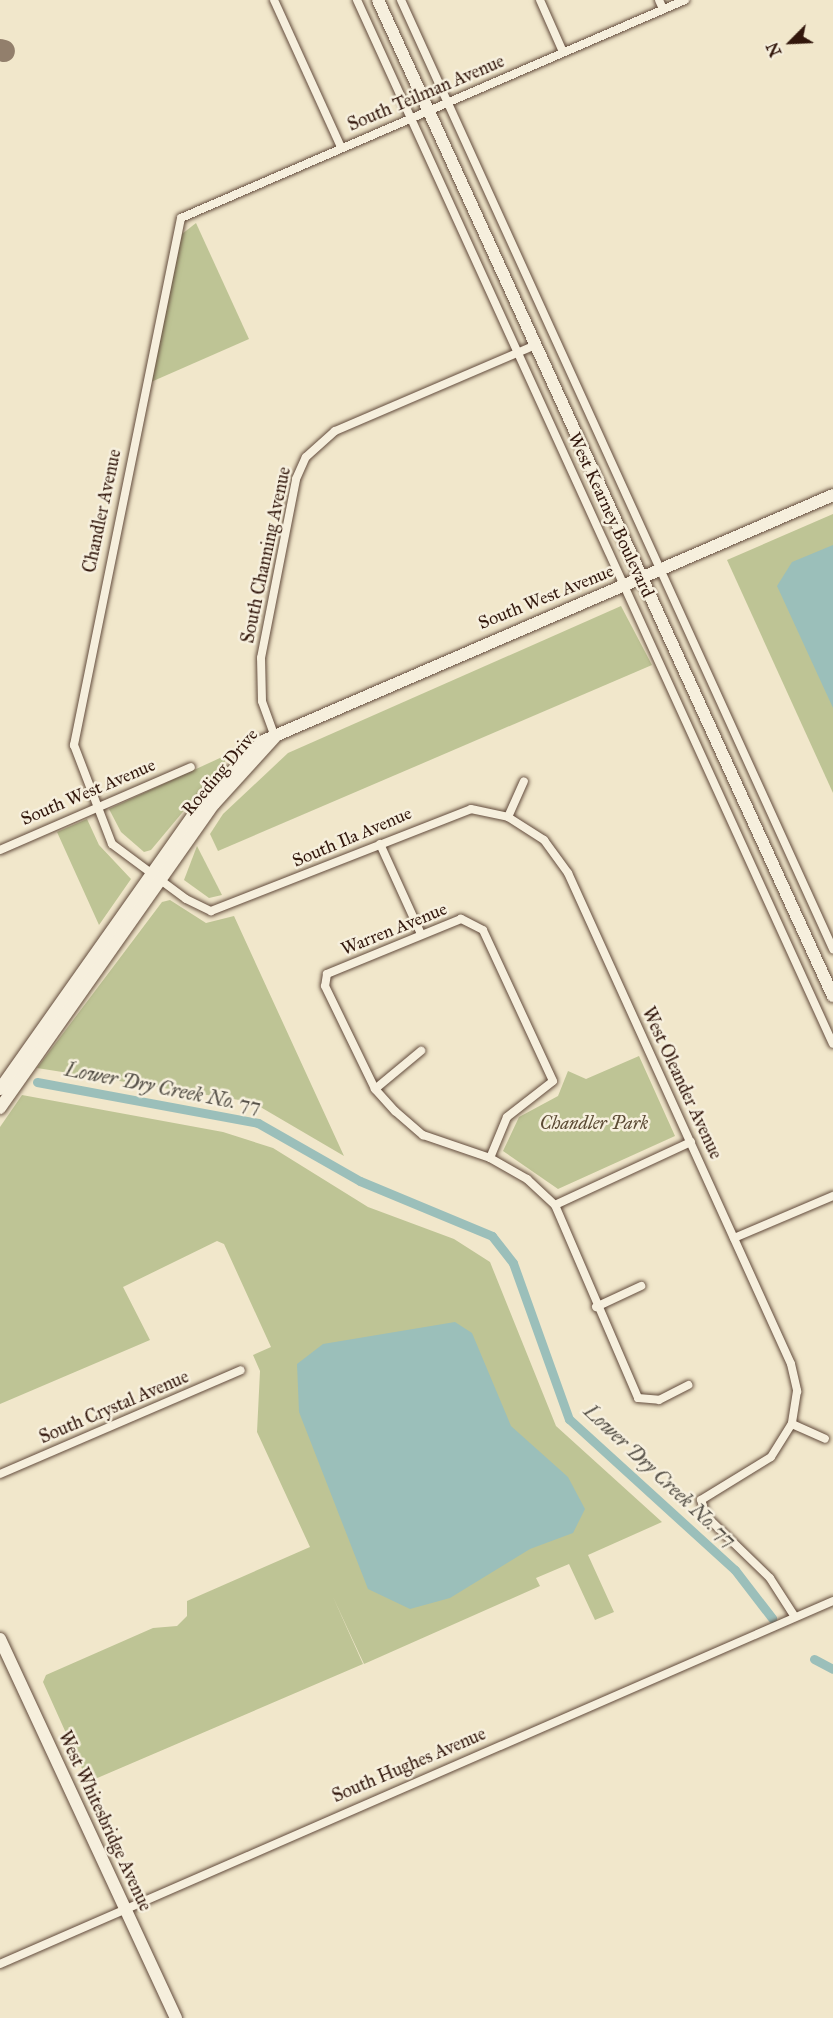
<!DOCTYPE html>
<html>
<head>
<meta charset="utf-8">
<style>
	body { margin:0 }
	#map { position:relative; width:833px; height:2018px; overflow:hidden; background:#f1e7cb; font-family:"IM FELL Great Primer",serif }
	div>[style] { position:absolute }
	.green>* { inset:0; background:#bec495 }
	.water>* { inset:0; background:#9bbfba }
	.canal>* { height:9px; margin:-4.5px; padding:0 4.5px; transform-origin:4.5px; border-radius:4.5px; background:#9bbfba }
	.taxiway>* { height:22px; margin:-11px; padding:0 11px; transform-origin:11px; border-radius:11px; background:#927f6c }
	.roads { filter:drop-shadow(0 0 2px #624b3c) drop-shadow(0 0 2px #624b3c) }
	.street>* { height:8px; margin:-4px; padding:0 4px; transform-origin:4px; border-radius:4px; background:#f6efdd }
	.secondary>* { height:12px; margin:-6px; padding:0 6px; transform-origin:6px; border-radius:6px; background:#f6efdd }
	span { translate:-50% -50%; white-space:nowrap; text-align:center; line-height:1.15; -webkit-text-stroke:5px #f6efdd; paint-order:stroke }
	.street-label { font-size:18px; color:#32170c }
	.park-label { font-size:18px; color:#5c4b35; font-style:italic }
	.water-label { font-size:20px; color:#575249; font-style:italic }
	.north { position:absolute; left:761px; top:12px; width:60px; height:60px; -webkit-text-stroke:4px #f6efdd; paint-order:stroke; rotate:246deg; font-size:16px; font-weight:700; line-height:24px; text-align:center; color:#32170c }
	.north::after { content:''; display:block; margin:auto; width:21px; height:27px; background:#32170c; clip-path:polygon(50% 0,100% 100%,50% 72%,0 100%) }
</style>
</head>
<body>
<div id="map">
	<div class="green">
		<div style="clip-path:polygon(196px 223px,249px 339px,151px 382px,182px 234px)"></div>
		<div style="clip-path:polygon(833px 514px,833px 793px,727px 560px)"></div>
		<div style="clip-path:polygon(621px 606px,652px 665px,218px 851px,210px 834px,223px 814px,288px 753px)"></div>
		<div style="clip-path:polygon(233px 752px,151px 850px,144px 852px,121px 832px,109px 809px)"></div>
		<div style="clip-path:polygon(87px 819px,99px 845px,131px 879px,99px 925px,57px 832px)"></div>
		<div style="clip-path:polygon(197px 846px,222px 895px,209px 898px,184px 880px)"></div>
		<div style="clip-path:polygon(170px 900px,206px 923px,234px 916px,344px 1156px,252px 1102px,37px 1068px,162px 902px)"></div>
		<div style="clip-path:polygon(639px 1056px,675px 1136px,558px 1189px,503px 1151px,519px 1117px,558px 1096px,568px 1071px,586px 1079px)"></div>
		<div style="clip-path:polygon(22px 1095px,223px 1132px,273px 1148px,368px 1207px,454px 1239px,490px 1262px,556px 1426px,662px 1522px,588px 1555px,614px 1612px,595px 1620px,569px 1564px,536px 1578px,540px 1586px,364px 1664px,333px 1597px,363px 1664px,88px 1782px,43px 1682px,46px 1675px,153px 1628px,177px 1626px,187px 1616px,187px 1601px,310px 1547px,257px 1432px,260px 1371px,253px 1355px,271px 1347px,224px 1244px,217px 1241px,123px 1287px,150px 1340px,0 1404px,0 1127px)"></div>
	</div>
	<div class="water">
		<div style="clip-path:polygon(833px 545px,833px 708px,777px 586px,792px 562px)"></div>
		<div style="clip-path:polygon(455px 1322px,472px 1333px,511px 1426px,568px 1477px,585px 1509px,573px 1533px,530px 1549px,450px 1598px,410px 1609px,368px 1589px,299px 1412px,297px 1364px,323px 1344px)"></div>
	</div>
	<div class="canal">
		<div style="left:37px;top:1082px;width:225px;rotate:10.5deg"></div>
		<div style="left:258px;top:1123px;width:117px;rotate:29.6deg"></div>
		<div style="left:360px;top:1181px;width:143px;rotate:22.6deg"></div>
		<div style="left:492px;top:1236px;width:34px;rotate:52deg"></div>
		<div style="left:513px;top:1263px;width:166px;rotate:70.3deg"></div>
		<div style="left:569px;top:1419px;width:224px;rotate:42.3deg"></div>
		<div style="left:735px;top:1570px;width:61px;rotate:52.4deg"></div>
		<div style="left:814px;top:1659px;width:21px;rotate:28deg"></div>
	</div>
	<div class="taxiway">
		<div style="left:0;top:50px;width:4px;rotate:14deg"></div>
	</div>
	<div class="roads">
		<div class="street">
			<div style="left:274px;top:0;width:162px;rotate:65.5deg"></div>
			<div style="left:357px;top:0;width:1147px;rotate:65.49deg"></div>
			<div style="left:401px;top:0;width:1043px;rotate:65.52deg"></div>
			<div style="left:540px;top:0;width:57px;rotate:66.1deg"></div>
			<div style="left:659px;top:0;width:10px;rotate:66deg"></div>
			<div style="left:685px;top:0;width:549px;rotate:156.61deg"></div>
			<div style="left:181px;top:218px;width:538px;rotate:101.48deg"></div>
			<div style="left:74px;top:745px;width:106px;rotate:69deg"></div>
			<div style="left:112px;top:844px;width:92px;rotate:36.6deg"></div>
			<div style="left:186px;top:899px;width:28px;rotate:26deg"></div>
			<div style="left:211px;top:911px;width:279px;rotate:-21.4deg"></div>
			<div style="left:471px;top:809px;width:38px;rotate:12deg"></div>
			<div style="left:508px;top:817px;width:43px;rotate:32.6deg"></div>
			<div style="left:544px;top:840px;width:41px;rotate:54deg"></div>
			<div style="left:568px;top:873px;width:539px;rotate:65.57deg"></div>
			<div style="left:791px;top:1364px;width:28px;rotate:77deg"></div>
			<div style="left:797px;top:1391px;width:33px;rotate:99deg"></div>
			<div style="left:275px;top:737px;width:38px;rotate:-110deg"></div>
			<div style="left:262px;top:701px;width:43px;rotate:-91.3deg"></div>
			<div style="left:261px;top:658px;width:182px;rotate:-78.9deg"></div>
			<div style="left:296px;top:479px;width:24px;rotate:-66deg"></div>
			<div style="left:306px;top:457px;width:39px;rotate:-42deg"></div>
			<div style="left:335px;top:431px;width:219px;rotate:-23.2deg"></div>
			<div style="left:508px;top:817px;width:39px;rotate:-66deg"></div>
			<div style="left:380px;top:844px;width:99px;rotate:65.5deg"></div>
			<div style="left:0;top:850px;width:208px;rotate:-23.5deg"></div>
			<div style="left:375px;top:1089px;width:60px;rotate:-39.6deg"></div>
			<div style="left:490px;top:1158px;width:44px;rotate:-67.5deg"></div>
			<div style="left:507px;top:1117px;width:58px;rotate:-38deg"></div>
			<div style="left:553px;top:1081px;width:166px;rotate:-114.9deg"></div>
			<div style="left:483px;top:930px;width:25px;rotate:-153deg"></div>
			<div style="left:461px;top:919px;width:145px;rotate:157.7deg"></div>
			<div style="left:327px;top:974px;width:12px;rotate:99deg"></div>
			<div style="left:325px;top:986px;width:114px;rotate:64.1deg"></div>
			<div style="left:375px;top:1089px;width:30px;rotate:48deg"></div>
			<div style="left:395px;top:1111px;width:37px;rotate:41deg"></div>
			<div style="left:423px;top:1135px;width:71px;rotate:18.9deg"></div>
			<div style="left:490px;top:1158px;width:43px;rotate:29.6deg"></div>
			<div style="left:527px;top:1179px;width:38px;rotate:43deg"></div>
			<div style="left:555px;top:1205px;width:210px;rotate:66.7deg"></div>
			<div style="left:638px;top:1398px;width:21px;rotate:5deg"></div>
			<div style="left:659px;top:1400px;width:33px;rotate:-27deg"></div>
			<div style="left:555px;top:1205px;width:150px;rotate:-24.9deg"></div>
			<div style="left:734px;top:1238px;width:108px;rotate:-23deg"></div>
			<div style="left:596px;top:1307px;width:50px;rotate:-25deg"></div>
			<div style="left:0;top:1474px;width:262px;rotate:-23.3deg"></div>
			<div style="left:795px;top:1617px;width:46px;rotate:-122.7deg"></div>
			<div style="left:770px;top:1578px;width:89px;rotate:-135.9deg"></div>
			<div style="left:706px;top:1516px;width:17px;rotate:-107deg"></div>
			<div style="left:701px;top:1500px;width:82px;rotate:-31.6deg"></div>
			<div style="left:771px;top:1457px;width:39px;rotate:-58deg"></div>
			<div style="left:792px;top:1424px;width:36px;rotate:24deg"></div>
			<div style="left:0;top:1964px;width:909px;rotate:-23.55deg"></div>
		</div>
		<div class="secondary">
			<div style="left:378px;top:0;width:1095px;rotate:65.45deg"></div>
			<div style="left:0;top:1089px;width:359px;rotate:-54.8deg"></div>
			<div style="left:207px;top:796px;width:78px;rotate:-44.5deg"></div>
			<div style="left:263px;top:741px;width:621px;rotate:-23.34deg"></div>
			<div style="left:0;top:1108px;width:372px;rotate:-54.9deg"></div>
			<div style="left:214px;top:804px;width:91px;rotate:-47.7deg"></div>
			<div style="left:0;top:1639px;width:418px;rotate:65.1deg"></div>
		</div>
	</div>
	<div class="street-label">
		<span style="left:426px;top:93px;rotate:-23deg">South Teilman Avenue</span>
		<span style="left:102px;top:511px;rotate:-78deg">Chandler Avenue</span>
		<span style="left:611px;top:515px;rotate:65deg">West Kearney Boulevard</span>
		<span style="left:266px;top:555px;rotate:-78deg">South Channing Avenue</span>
		<span style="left:546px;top:597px;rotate:-22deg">South West Avenue</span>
		<span style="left:220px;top:772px;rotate:-50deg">Roeding Drive</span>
		<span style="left:88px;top:792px;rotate:-23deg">South West Avenue</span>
		<span style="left:352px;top:837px;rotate:-23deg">South Ila Avenue</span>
		<span style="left:394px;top:929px;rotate:-22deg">Warren Avenue</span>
		<span style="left:682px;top:1083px;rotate:65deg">West Oleander Avenue</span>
		<span style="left:114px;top:1407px;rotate:-23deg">South Crystal Avenue</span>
		<span style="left:409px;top:1765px;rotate:-23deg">South Hughes Avenue</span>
		<span style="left:105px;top:1821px;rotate:65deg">West Whitesbridge Avenue</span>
	</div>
	<div class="park-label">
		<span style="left:594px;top:1123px">Chandler Park</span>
	</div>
	<div class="water-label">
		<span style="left:163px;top:1088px;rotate:11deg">Lower Dry Creek No. 77</span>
		<span style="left:660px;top:1476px;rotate:43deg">Lower Dry Creek No. 77</span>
	</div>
	<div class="north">N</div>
</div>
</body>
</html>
